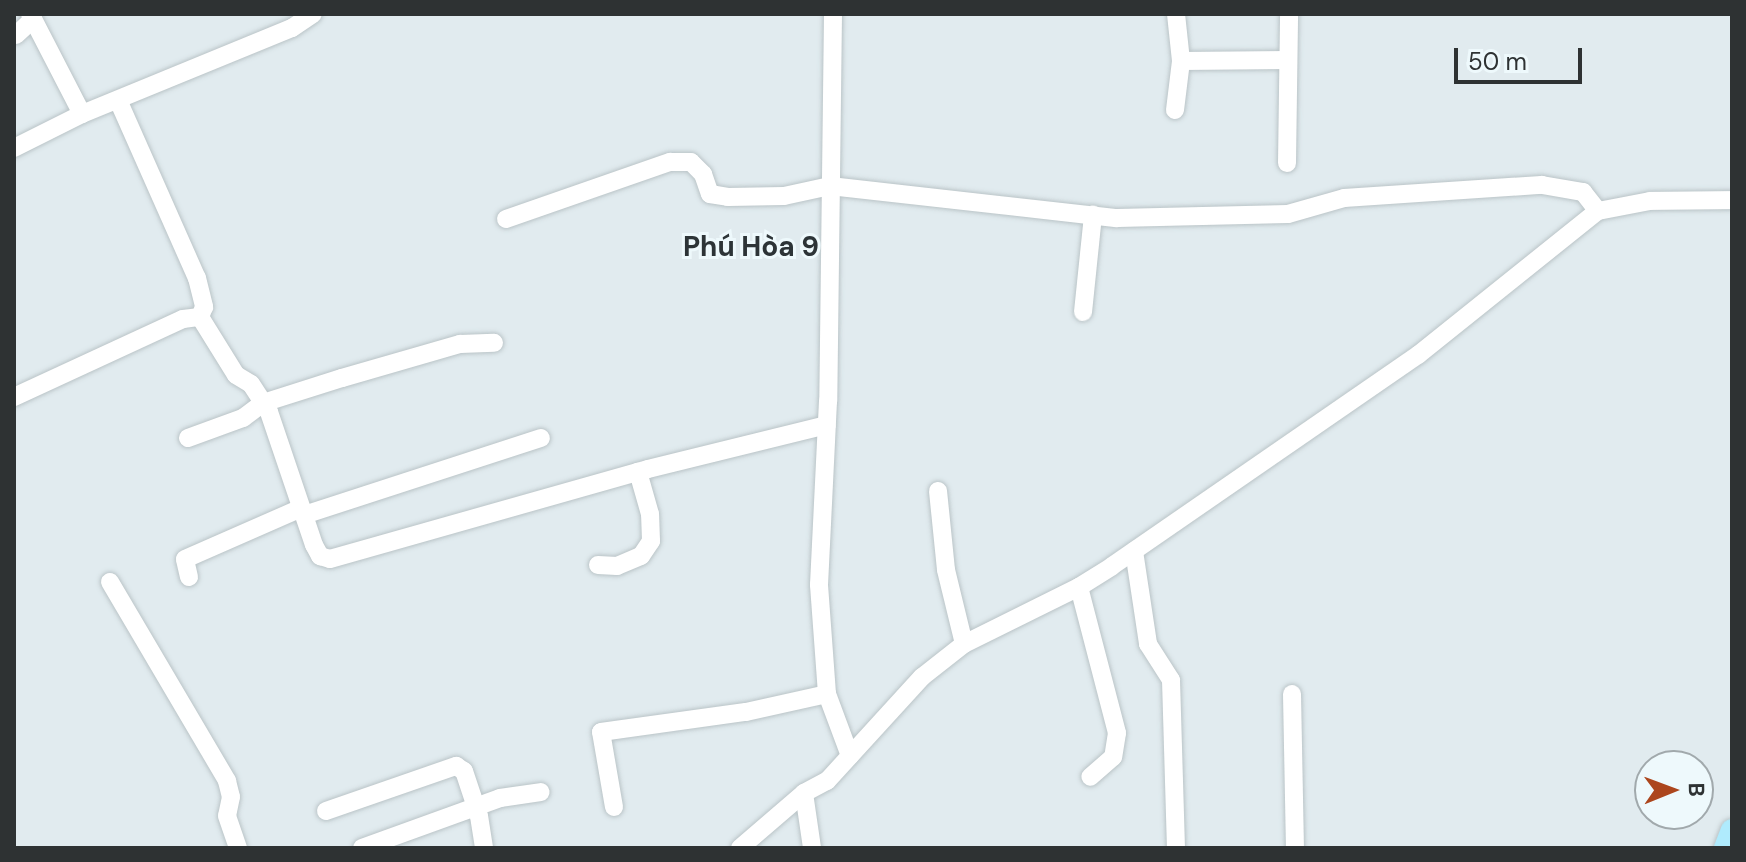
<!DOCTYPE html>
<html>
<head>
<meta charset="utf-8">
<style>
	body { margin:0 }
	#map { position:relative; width:1746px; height:862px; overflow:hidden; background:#e1ebef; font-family:"DM Sans",sans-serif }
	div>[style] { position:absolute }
	.roads { filter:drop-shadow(0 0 2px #bac4c7) drop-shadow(0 0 2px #bac4c7) }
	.minor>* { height:18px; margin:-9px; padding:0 9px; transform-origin:9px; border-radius:9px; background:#fff }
	.major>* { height:22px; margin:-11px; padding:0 11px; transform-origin:11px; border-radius:11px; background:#afebfd }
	span { translate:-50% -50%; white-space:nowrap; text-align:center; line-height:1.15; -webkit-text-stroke:6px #eef9fc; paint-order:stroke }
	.quarter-label { font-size:28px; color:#2d3437; font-weight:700 }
	.frame { position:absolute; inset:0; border:16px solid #2e3233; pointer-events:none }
	.north { position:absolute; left:1634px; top:750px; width:80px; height:80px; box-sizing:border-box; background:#eef9fc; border:2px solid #a1a9ac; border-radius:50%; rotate:89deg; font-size:22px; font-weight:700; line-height:32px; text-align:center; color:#2e3233 }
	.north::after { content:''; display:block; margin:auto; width:28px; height:36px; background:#ac461d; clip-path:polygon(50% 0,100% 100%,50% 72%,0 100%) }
	.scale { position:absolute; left:1454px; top:48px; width:128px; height:36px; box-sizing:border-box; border:4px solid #2e3233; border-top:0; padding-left:10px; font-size:24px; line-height:28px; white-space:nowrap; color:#2e3233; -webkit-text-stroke:6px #eef9fc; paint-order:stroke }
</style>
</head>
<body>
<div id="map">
	<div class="roads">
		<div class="minor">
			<div style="left:833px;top:14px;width:387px;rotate:90.7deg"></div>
			<div style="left:828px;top:401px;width:184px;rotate:92.8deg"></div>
			<div style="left:819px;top:585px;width:109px;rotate:85.8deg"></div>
			<div style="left:827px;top:694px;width:66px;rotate:69.6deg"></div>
			<div style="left:1176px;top:14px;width:47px;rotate:83.9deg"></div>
			<div style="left:1181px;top:61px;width:107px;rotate:-0.5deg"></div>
			<div style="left:33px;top:19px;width:107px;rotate:62.7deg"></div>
			<div style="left:16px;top:35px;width:23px;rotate:-43deg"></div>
			<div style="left:33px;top:19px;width:6px;rotate:-121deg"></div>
			<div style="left:118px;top:100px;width:195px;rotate:66.1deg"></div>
			<div style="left:197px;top:278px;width:30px;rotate:76deg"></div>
			<div style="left:204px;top:307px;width:11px;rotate:112deg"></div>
			<div style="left:1175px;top:110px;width:49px;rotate:-83deg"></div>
			<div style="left:14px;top:148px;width:76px;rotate:-26.6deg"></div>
			<div style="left:82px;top:114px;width:227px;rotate:-22.3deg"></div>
			<div style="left:292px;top:28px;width:25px;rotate:-34deg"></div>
			<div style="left:1287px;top:163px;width:149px;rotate:-89.2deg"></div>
			<div style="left:506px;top:219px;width:174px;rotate:-19.2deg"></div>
			<div style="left:670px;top:162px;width:21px"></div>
			<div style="left:691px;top:162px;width:17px;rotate:45deg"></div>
			<div style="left:703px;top:174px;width:21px;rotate:71deg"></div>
			<div style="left:710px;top:194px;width:18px;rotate:9deg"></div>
			<div style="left:728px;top:197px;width:56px;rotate:-1deg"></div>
			<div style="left:784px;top:196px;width:47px;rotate:-12.3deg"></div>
			<div style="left:830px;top:186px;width:289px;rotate:6.4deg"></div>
			<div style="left:1117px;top:218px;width:171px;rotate:-1.3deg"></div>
			<div style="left:1288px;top:214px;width:58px;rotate:-15.9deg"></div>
			<div style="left:1344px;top:198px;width:198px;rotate:-3.8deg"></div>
			<div style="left:1542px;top:185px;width:42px;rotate:9.7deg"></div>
			<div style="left:1583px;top:192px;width:24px;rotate:52deg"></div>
			<div style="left:1083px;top:312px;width:98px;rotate:-84.1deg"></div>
			<div style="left:200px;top:317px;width:68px;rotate:58.2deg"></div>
			<div style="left:236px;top:375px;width:17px;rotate:31deg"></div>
			<div style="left:251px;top:384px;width:33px;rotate:57deg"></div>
			<div style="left:269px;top:412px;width:140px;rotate:71.3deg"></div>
			<div style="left:314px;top:545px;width:13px;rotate:61deg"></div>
			<div style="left:320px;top:556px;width:10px;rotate:17deg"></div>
			<div style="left:330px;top:559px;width:330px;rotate:-15.8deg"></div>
			<div style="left:648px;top:469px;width:184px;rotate:-13.8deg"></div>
			<div style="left:14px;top:397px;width:186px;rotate:-24.8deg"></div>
			<div style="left:183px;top:319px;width:17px;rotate:-7deg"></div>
			<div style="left:188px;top:438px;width:59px;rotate:-20deg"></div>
			<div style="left:243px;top:418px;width:25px;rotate:-37deg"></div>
			<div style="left:263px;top:403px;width:83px;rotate:-17.6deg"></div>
			<div style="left:342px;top:378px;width:123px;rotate:-16.1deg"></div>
			<div style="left:460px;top:344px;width:34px;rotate:-2deg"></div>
			<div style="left:938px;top:491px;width:79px;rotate:84.2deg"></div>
			<div style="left:946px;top:570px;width:76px;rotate:76.3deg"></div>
			<div style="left:304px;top:515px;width:249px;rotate:-18deg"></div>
			<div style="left:1134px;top:551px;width:94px;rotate:81.4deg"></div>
			<div style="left:1148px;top:644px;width:43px;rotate:57.4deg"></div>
			<div style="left:1171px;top:680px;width:168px;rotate:88.3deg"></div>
			<div style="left:598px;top:565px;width:19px;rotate:3deg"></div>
			<div style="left:617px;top:566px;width:26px;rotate:-23deg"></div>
			<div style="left:641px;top:556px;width:18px;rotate:-56deg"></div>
			<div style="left:651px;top:541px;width:27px;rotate:-92deg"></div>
			<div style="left:650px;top:514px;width:44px;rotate:-105.9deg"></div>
			<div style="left:189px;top:577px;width:18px;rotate:-103deg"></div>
			<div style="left:185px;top:559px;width:127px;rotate:-23.7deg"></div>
			<div style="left:110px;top:582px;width:231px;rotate:59.5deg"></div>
			<div style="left:227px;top:781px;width:16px;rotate:76deg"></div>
			<div style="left:231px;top:797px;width:19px;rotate:102deg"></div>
			<div style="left:227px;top:816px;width:34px;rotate:71deg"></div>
			<div style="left:1079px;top:587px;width:151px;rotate:75.4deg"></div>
			<div style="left:1117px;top:733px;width:24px;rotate:99deg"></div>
			<div style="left:1113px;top:757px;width:30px;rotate:139deg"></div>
			<div style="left:1292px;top:694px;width:154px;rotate:88.9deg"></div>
			<div style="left:804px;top:793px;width:56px;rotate:81.7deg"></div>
			<div style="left:614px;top:807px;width:76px;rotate:-99.8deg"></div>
			<div style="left:601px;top:732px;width:146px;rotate:-7.9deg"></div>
			<div style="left:746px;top:712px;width:83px;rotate:-12.5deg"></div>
			<div style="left:326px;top:811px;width:138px;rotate:-19.1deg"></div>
			<div style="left:456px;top:766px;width:9px;rotate:32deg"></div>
			<div style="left:464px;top:771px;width:47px;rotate:71.6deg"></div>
			<div style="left:479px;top:816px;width:32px;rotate:81deg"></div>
			<div style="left:362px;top:848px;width:147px;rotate:-19.9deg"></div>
			<div style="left:500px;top:798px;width:41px;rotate:-8.3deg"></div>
			<div style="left:740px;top:848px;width:84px;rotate:-40.7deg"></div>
			<div style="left:804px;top:793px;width:26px;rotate:-28deg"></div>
			<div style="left:827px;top:781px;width:141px;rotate:-47.6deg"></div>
			<div style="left:922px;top:677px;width:53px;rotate:-38.2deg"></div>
			<div style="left:964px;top:644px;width:128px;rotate:-26.4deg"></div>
			<div style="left:1079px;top:587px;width:39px;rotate:-32deg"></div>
			<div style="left:1112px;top:566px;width:372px;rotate:-34.6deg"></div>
			<div style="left:1418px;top:355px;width:231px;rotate:-38.7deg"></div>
			<div style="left:1598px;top:211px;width:53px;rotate:-10.9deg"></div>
			<div style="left:1650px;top:201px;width:82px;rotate:-0.7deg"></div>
		</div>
		<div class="major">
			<div style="left:1725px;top:848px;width:19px;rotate:-69deg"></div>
		</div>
	</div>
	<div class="quarter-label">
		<span style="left:751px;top:247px">Phú Hòa 9</span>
	</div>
	<div class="frame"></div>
	<div class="north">B</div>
	<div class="scale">50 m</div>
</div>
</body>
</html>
